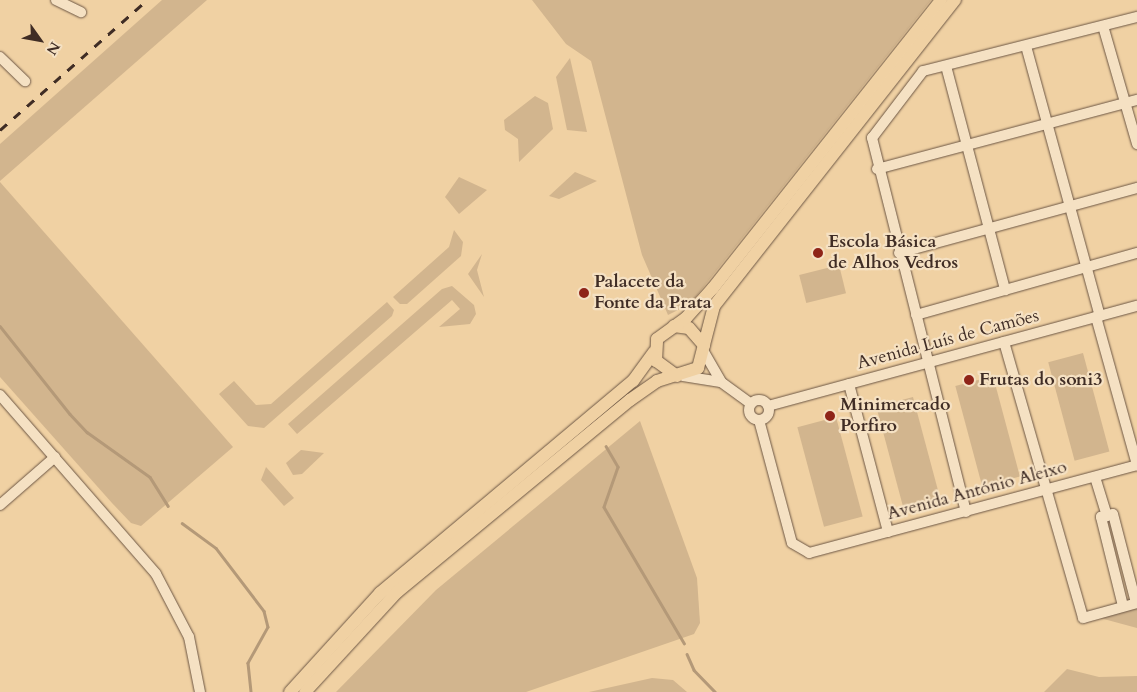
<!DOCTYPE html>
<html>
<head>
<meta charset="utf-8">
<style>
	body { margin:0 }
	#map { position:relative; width:1137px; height:692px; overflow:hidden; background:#f0d1a3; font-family:Cardo,serif }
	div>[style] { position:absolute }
	.green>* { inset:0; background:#d2b58e; transform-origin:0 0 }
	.stream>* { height:2.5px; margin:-1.25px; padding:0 1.25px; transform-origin:1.25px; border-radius:1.25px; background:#b49978 }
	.roads { filter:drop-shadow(0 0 1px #6c5644) drop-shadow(0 0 1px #6c5644) }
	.minor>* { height:10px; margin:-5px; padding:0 5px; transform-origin:5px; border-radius:5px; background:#f5e1c3 }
	.minor>.ring { margin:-5px; padding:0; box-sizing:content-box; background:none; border:10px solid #f5e1c3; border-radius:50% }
	.major>* { height:12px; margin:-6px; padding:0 6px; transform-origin:6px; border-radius:6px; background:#f0d1a3 }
	.rail>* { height:2.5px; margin-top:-1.25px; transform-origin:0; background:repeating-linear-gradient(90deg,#402d25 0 9px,transparent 0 18px) }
	.dots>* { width:14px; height:14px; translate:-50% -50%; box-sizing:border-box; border:2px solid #f5e1c3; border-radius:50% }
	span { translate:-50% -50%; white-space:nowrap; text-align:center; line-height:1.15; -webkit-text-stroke:4.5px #f5e1c3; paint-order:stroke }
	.poi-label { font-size:18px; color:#402d25; font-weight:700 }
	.left { translate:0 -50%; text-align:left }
	.street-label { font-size:18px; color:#402d25 }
	.north { position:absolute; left:15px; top:15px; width:50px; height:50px; -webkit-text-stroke:4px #f5e1c3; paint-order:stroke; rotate:122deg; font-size:14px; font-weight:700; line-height:20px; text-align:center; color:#402d25 }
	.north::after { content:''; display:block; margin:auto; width:18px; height:22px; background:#402d25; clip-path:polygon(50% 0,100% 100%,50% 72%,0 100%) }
</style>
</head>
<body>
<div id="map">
	<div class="green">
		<div style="clip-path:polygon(162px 0,207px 0,0 181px,0 144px)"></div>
		<div style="clip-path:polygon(532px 0,931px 0,690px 304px,668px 315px,642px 255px,591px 61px,566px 44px)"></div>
		<div style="clip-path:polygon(570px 58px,587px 132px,567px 130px,556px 77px)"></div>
		<div style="clip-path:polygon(535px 96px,548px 103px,553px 129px,519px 162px,518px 139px,505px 130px,504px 120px)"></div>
		<div style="clip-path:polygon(575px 172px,597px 181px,559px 199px,549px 196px)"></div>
		<div style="clip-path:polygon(459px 177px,487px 190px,459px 214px,445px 197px)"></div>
		<div style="clip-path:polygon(0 182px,233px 447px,141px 526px,131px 523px,112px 503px,0 377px)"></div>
		<div style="clip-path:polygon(454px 230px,463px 242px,461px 256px,407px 304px,400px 304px,393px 297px,449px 247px)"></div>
		<div style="clip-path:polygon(482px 254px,477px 270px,484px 297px,468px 274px)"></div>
		<div style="left:839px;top:265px;width:29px;height:41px;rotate:76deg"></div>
		<div style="clip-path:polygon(452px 286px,474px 305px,476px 314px,470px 324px,439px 327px,460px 309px,452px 300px,297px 434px,288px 424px,442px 289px)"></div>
		<div style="clip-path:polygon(387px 302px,394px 310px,392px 316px,264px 428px,248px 426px,219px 394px,234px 381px,256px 405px,271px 404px)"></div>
		<div style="left:1083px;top:353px;width:102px;height:36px;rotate:75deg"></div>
		<div style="left:993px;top:376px;width:104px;height:39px;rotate:75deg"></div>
		<div style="left:913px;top:397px;width:104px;height:38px;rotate:75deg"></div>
		<div style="left:836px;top:417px;width:103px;height:40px;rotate:75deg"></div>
		<div style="clip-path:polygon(640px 421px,697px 578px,700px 623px,694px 634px,526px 692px,336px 692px,436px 590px)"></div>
		<div style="clip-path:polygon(301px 450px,324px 453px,302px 474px,293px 475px,286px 463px)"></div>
		<div style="clip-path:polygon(266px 467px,294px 498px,284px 506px,261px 480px)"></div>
		<div style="clip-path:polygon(1137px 608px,1137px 628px,1100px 618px)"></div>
		<div style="clip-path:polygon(1067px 669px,1099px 677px,1137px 676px,1137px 692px,1044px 692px)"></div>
		<div style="clip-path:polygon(652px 678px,673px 680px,687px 692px,589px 692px)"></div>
	</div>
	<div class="stream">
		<div style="left:0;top:326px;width:112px;rotate:51.5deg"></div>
		<div style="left:70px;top:414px;width:25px;rotate:47deg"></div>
		<div style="left:87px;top:432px;width:77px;rotate:35.5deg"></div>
		<div style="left:150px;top:477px;width:34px;rotate:58deg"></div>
		<div style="left:606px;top:446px;width:24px;rotate:60deg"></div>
		<div style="left:618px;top:467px;width:42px;rotate:109.3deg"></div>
		<div style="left:604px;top:507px;width:158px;rotate:59.5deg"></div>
		<div style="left:182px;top:523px;width:42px;rotate:36.3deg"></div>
		<div style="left:216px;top:548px;width:79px;rotate:52.7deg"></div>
		<div style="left:264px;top:611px;width:16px;rotate:76deg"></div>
		<div style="left:268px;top:627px;width:41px;rotate:119.1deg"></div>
		<div style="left:248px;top:663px;width:29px;rotate:84deg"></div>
		<div style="left:687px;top:654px;width:17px;rotate:66deg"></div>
		<div style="left:694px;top:670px;width:30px;rotate:46deg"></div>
	</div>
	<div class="roads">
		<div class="minor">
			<div style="left:56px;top:0;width:28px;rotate:26deg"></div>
			<div style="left:1103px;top:26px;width:123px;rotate:73.9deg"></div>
			<div style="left:1026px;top:46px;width:280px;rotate:74.7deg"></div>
			<div style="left:0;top:57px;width:35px;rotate:44deg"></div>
			<div style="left:946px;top:66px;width:232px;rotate:75.2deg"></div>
			<div style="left:877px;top:169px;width:269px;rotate:-14.9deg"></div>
			<div style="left:899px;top:253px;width:247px;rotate:-15.3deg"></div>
			<div style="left:916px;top:315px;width:230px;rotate:-15.7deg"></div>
			<div style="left:1096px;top:317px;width:154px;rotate:74.5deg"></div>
			<div style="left:1004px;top:342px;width:287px;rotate:74deg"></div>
			<div style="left:1083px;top:618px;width:56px;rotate:-15.5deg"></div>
			<div style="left:704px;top:352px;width:34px;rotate:60deg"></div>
			<div style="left:721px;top:382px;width:37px;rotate:36deg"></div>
			<div style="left:683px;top:376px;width:38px;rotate:9deg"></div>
			<div style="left:849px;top:384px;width:153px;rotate:75.2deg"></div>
			<div style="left:0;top:395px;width:237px;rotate:48.9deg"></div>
			<div style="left:156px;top:574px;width:71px;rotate:62.4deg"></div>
			<div style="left:189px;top:637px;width:56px;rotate:78.7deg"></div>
			<div class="ring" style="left:749px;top:400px;width:10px;height:10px"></div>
			<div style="left:768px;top:406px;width:382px;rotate:-15.2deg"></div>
			<div style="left:759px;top:420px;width:127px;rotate:75deg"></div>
			<div style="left:792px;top:543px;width:20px;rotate:30deg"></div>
			<div style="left:809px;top:553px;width:340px;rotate:-15deg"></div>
			<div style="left:1095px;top:477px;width:41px;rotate:72.9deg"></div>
			<div style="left:0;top:505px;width:73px;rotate:-41.1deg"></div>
			<div style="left:966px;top:512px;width:386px;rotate:-104.1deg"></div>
			<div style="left:872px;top:138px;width:84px;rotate:-52.7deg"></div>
			<div style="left:923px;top:71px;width:221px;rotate:-14.2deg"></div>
			<div style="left:1123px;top:606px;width:92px;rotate:-103.9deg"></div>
			<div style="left:1101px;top:517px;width:12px;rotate:-14deg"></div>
			<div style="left:1113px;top:514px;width:92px;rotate:75.5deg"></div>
		</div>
		<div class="major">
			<div style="left:674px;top:326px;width:15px;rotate:8deg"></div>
			<div style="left:689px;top:328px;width:23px;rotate:49deg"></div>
			<div style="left:677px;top:376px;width:26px;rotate:-144deg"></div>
			<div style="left:656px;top:361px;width:22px;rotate:-87deg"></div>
			<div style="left:657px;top:339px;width:36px;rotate:-36deg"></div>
			<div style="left:686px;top:318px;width:40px;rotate:-48deg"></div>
			<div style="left:713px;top:288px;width:367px;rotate:-51.6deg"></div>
			<div style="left:290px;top:692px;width:134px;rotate:-47.7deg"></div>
			<div style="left:380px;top:593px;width:330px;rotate:-40deg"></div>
			<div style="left:633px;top:381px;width:36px;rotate:-54deg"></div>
			<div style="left:305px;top:692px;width:136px;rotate:-47.4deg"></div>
			<div style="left:397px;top:592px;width:302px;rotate:-39.5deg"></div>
			<div style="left:630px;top:400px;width:33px;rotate:-35deg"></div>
			<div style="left:657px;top:381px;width:43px;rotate:-17.6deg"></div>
			<div style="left:698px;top:368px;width:64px;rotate:-75.5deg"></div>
			<div style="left:714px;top:306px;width:390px;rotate:-51.8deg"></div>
		</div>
	</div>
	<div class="rail">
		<div style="left:0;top:130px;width:196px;rotate:-41.5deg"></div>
	</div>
	<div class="dots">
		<div style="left:818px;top:253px;background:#8f2418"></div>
		<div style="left:584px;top:293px;background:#8f2418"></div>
		<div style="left:969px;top:380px;background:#8f2418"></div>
		<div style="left:830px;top:416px;background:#8f2418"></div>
	</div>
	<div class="poi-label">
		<span class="left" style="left:828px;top:253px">Escola Básica<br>de Alhos Vedros</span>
		<span class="left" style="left:594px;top:293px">Palacete da<br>Fonte da Prata</span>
		<span class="left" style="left:979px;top:380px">Frutas do soni3</span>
		<span class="left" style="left:840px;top:416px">Minimercado<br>Porfiro</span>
	</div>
	<div class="street-label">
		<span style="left:948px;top:340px;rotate:-15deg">Avenida Luís de Camões</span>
		<span style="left:977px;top:491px;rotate:-15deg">Avenida António Aleixo</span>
	</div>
	<div class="north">N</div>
</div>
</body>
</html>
